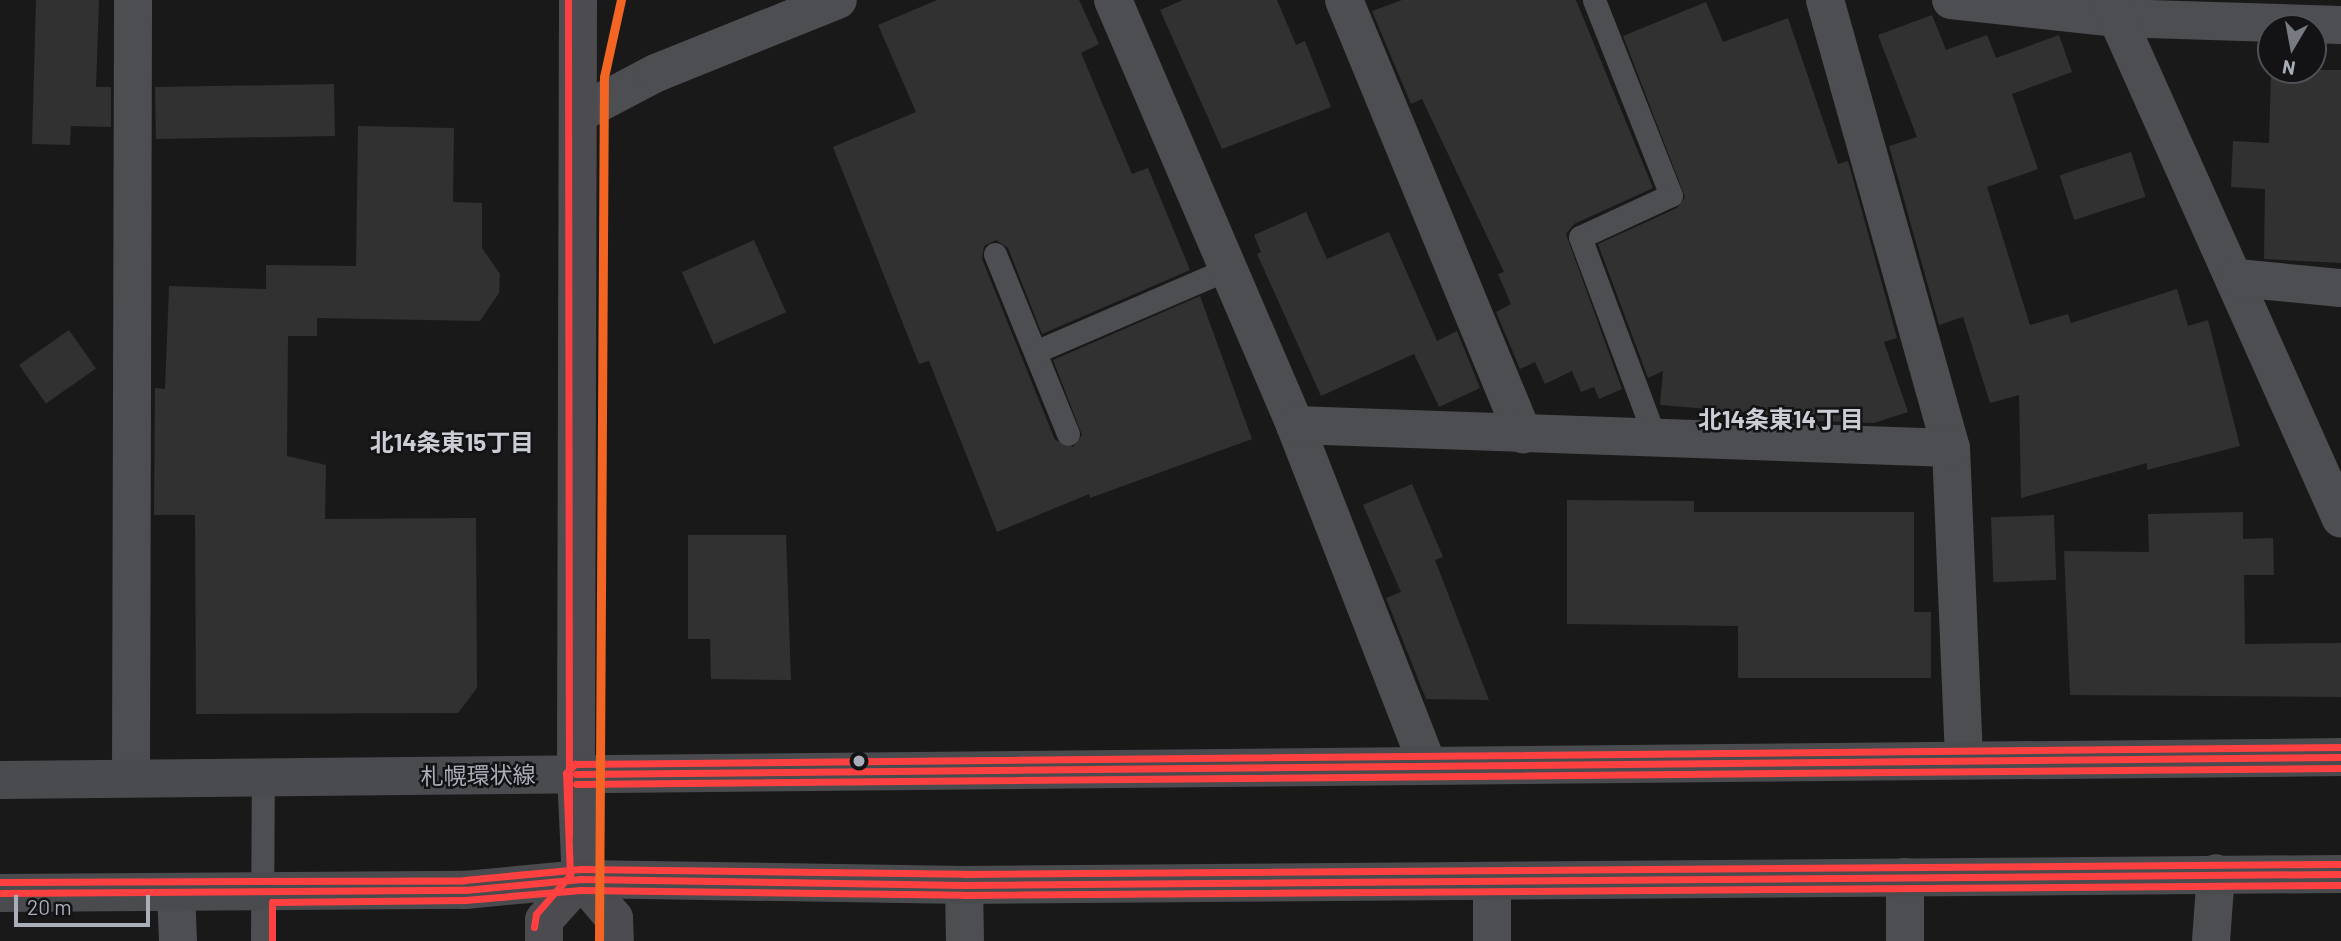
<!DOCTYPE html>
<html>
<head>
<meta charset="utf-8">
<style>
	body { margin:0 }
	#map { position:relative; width:2341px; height:941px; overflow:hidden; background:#191919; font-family:Barlow,"Noto Sans JP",sans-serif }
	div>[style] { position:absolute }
	.building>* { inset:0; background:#313131; transform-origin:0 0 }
	.lane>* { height:23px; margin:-11.5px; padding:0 11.5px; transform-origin:11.5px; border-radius:11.5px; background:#4d4e52 }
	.street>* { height:38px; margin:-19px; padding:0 19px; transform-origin:19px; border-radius:19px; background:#4d4e52 }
	.secondary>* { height:38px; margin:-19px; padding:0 19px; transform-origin:19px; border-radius:19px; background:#4c4c50 }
	.primary>* { height:38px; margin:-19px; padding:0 19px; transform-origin:19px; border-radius:19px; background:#4a4b4e }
	.bus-1>* { height:7px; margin:-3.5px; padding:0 3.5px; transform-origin:3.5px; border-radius:3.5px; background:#ff4040 }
	.bus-2>* { height:7px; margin:-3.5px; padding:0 3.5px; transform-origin:3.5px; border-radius:3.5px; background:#ff4040 }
	.bus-3>* { height:7px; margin:-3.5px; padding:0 3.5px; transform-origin:3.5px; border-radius:3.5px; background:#ff4040 }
	.metro-1>* { height:9px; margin:-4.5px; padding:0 4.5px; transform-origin:4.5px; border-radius:4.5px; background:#f26522 }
	.dots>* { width:19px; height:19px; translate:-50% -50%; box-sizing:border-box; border:4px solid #131315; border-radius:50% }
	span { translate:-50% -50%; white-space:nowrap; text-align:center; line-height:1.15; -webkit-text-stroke:5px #131315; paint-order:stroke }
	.street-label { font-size:23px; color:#aaaeb9 }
	.neighbourhood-label { font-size:24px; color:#cbcdd5; font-weight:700 }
	.north { position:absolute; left:2257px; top:14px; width:70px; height:70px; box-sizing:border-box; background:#131315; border:2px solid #4f5157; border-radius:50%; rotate:190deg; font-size:19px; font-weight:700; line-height:28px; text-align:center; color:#aaaeb9 }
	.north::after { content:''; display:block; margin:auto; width:24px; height:32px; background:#777a81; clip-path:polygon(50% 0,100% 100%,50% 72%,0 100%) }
	.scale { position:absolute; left:14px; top:895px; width:136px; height:32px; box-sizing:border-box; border:4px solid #aaaeb9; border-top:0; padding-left:9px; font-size:21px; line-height:24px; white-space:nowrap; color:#aaaeb9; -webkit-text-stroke:5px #131315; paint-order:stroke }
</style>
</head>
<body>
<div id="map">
	<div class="building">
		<div style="clip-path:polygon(36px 0,99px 0,96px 87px,111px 87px,111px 127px,71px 126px,70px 145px,32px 144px)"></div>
		<div style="clip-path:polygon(937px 0,1079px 0,1099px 44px,1081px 53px,1132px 174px,1148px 168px,1188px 265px,1190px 270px,1042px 334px,1008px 248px,996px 240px,984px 246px,982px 259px,1055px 440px,1073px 447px,1082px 435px,1053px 360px,1200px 296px,1252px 439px,1090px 498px,1089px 494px,997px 532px,929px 361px,919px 364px,833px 147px,916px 112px,878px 25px)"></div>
		<div style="clip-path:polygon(1183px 0,1277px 0,1296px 45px,1305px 41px,1331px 107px,1222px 149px,1160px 10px)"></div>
		<div style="clip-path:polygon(1402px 0,1576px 0,1653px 188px,1574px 224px,1566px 234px,1622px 389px,1599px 399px,1594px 387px,1581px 392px,1572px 371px,1545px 384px,1535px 362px,1520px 369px,1496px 312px,1511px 304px,1498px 274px,1504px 272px,1422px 99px,1411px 104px,1372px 11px)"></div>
		<div style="clip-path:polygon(1706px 2px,1723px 42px,1788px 18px,1838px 164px,1848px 161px,1897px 338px,1884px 342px,1908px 412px,1874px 423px,1733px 418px,1733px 411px,1660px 405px,1663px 371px,1648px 378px,1598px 244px,1677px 208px,1685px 197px,1623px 36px)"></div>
		<div style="clip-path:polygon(1932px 15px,1946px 50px,1987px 35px,1996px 58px,2059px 35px,2072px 72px,2012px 94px,2038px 169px,1987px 187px,2030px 325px,2068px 314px,2071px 323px,2177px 289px,2188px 326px,2208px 320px,2240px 446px,2147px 470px,2147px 463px,2021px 498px,2019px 395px,1990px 403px,1963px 317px,1939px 325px,1889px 146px,1917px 137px,1878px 35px)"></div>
		<div style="clip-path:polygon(2271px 70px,2341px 70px,2341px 263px,2264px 259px,2265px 189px,2231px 187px,2233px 141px,2269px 143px)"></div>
		<div style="left:334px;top:84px;width:52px;height:179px;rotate:89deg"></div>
		<div style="clip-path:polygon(358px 126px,454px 128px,453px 202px,482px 203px,482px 248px,500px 274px,499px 293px,480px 321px,317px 318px,317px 336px,288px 336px,287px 456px,326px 465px,325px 519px,476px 518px,477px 688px,458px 713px,196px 714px,195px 515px,154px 515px,155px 388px,165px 389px,169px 286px,266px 289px,266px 265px,356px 266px)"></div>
		<div style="left:2131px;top:152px;width:47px;height:75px;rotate:72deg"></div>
		<div style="clip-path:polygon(1306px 212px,1327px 259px,1389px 232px,1437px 341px,1457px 331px,1480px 388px,1439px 407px,1414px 354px,1321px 396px,1257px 254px,1261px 252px,1254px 235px)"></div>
		<div style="left:754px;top:240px;width:79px;height:79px;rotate:66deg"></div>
		<div style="left:69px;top:330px;width:47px;height:61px;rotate:55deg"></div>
		<div style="clip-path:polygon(1412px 484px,1443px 557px,1435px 560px,1489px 700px,1426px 699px,1386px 598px,1401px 592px,1363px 505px)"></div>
		<div style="clip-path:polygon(1567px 500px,1694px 501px,1694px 512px,1914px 512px,1914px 612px,1931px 612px,1931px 678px,1738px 678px,1738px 626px,1567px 624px)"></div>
		<div style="clip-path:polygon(2243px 512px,2243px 539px,2273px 538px,2274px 575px,2244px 575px,2245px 644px,2341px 643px,2341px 697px,2070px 695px,2064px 551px,2149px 552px,2148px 514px)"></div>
		<div style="left:2054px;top:515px;width:65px;height:63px;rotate:88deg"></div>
		<div style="clip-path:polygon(688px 535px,786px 535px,791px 680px,711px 679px,710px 639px,688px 639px)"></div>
	</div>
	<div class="lane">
		<div style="left:1594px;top:0;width:210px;rotate:68.5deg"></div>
		<div style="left:1671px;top:195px;width:100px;rotate:155.2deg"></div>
		<div style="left:1580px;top:237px;width:217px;rotate:69.5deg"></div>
		<div style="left:995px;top:254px;width:194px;rotate:67.9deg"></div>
		<div style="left:1035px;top:352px;width:210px;rotate:-23.3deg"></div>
		<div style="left:262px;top:941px;width:165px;rotate:-89.7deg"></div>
	</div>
	<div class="street">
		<div style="left:1113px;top:0;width:462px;rotate:66.8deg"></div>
		<div style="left:1295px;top:425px;width:366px;rotate:68.7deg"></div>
		<div style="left:1344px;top:0;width:470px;rotate:67.6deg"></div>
		<div style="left:1825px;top:0;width:465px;rotate:74.3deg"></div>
		<div style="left:1951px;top:448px;width:312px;rotate:87.6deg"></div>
		<div style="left:1951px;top:0;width:167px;rotate:6.2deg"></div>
		<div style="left:2117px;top:18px;width:224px;rotate:1.8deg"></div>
		<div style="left:2109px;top:0;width:568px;rotate:65.91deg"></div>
		<div style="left:580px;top:113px;width:86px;rotate:-27.8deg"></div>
		<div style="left:656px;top:73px;width:196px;rotate:-21.9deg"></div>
		<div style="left:2237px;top:278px;width:104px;rotate:5.5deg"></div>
		<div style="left:1295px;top:425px;width:656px;rotate:2.01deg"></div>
		<div style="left:131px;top:777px;width:777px;rotate:-89.85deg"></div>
		<div style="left:964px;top:885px;width:56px;rotate:89deg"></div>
		<div style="left:176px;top:893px;width:48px;rotate:87.6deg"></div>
		<div style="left:1492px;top:941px;width:60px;rotate:-90deg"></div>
		<div style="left:1905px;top:941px;width:64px;rotate:-90deg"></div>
		<div style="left:2211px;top:941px;width:68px;rotate:-85.8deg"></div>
	</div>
	<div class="secondary">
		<div style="left:578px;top:0;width:774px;rotate:90.15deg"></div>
		<div style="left:576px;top:774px;width:105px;rotate:87.3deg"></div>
		<div style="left:581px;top:879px;width:51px;rotate:49.8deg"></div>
		<div style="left:614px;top:918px;width:23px;rotate:88deg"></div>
		<div style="left:544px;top:941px;width:21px;rotate:-90deg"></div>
		<div style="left:544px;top:920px;width:55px;rotate:-47.9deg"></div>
	</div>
	<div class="primary">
		<div style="left:0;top:780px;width:2341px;rotate:-0.56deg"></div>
		<div style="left:0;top:893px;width:465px;rotate:-0.4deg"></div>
		<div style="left:465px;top:890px;width:117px;rotate:-5.4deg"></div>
		<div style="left:581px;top:879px;width:383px;rotate:0.9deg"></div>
		<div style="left:964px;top:885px;width:1377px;rotate:-0.46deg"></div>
	</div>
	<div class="bus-1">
		<div style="left:576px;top:774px;width:1765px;rotate:-0.55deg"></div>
		<div style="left:0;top:893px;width:465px;rotate:-0.4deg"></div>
		<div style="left:465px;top:890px;width:117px;rotate:-5.4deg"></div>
		<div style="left:581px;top:879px;width:383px;rotate:0.9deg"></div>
		<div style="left:964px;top:885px;width:1377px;rotate:-0.46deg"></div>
	</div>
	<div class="bus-2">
		<div style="left:568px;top:0;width:836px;rotate:89.93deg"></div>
		<div style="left:576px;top:784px;width:1765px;rotate:-0.52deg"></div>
		<div style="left:272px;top:941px;width:39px;rotate:-90deg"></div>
		<div style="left:272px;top:902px;width:193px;rotate:-0.6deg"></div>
		<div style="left:465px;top:900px;width:116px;rotate:-4.9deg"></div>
		<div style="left:581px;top:890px;width:383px;rotate:0.7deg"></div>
		<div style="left:964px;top:895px;width:1377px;rotate:-0.42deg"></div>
	</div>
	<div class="bus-3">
		<div style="left:0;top:882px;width:464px;rotate:-0.2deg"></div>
		<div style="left:464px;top:880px;width:118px;rotate:-5.4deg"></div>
		<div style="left:581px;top:869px;width:383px;rotate:0.7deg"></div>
		<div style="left:964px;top:874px;width:1377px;rotate:-0.42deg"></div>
		<div style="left:534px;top:927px;width:13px;rotate:-81deg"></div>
		<div style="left:536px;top:914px;width:52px;rotate:-48.9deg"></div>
		<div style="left:570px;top:875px;width:102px;rotate:-92.2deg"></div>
		<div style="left:566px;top:773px;width:13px;rotate:-45deg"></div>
		<div style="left:575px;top:764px;width:1766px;rotate:-0.55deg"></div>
	</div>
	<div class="metro-1">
		<div style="left:599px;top:941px;width:864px;rotate:-89.67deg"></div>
		<div style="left:604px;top:77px;width:79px;rotate:-77.6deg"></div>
	</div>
	<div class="dots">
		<div style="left:859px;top:761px;background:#aaaeb9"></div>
	</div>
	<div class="street-label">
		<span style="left:478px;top:775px;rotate:-1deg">札幌環状線</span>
	</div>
	<div class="neighbourhood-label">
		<span style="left:1781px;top:419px">北14条東14丁目</span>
		<span style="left:452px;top:442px">北14条東15丁目</span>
	</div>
	<div class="north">N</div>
	<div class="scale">20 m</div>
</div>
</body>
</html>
